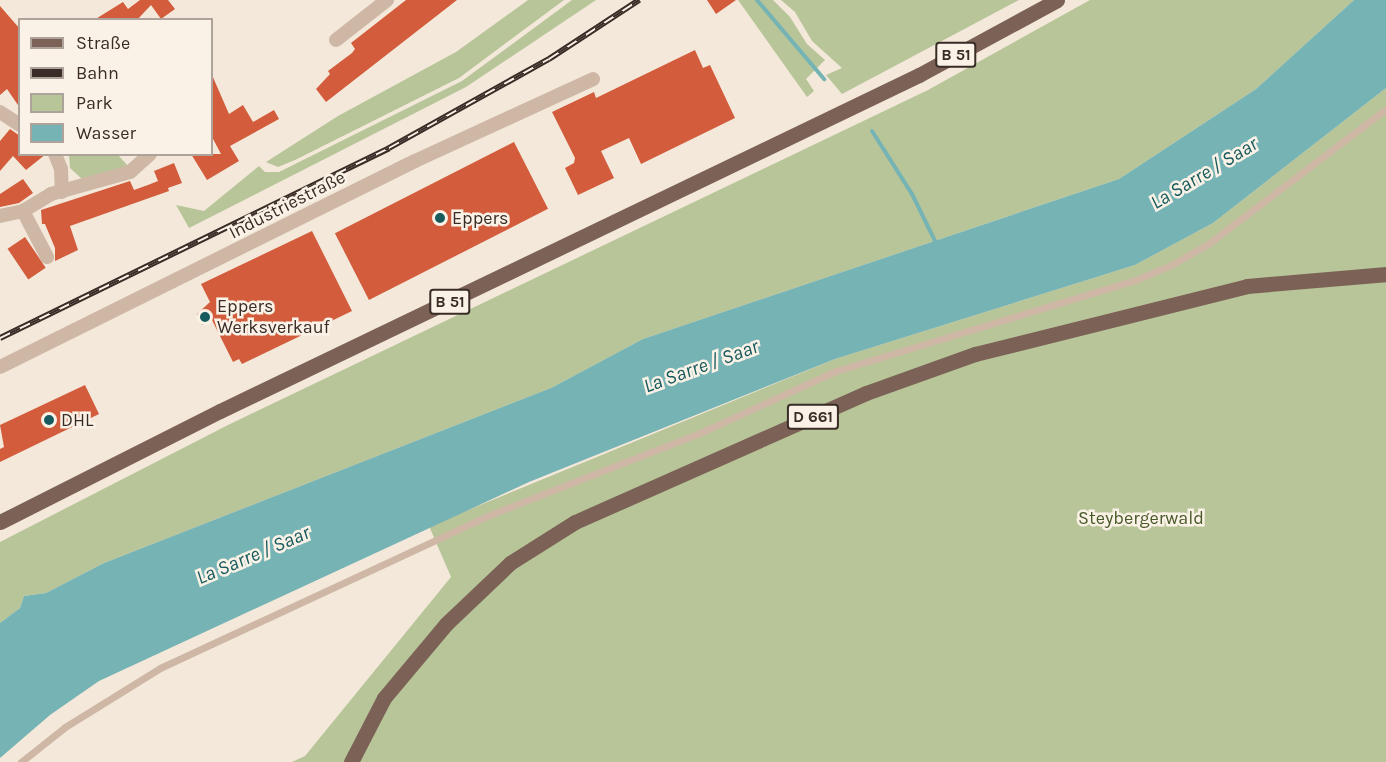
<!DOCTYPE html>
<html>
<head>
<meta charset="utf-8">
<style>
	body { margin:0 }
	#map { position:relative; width:1386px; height:762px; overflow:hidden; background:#f4e8da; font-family:Karla,sans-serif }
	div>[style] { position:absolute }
	.green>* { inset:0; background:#b7c599 }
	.water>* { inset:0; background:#76b3b4 }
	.stream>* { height:4px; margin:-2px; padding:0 2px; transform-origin:2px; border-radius:2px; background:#76b3b4 }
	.building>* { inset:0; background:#d25c3b; transform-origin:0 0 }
	.service>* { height:7px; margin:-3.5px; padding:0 3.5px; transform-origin:3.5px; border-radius:3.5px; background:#ceb7a5 }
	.minor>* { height:14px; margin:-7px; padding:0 7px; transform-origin:7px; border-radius:7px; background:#ceb7a5 }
	.primary>* { height:15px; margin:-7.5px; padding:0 7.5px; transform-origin:7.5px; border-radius:7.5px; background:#7c6256 }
	.rail>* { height:6px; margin-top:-3px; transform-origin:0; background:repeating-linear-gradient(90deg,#fbf2e7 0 11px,#392c27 0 22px); box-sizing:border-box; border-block:2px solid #392c27 }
	.dots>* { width:16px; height:16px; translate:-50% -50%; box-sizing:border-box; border:3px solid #fbf2e7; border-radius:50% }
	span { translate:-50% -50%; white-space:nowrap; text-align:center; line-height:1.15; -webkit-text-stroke:5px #fbf2e7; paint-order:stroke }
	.shield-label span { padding:2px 4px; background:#fbf2e7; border:2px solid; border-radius:4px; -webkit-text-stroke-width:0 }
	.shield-label { font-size:16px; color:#392c27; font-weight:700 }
	.street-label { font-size:18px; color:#392c27 }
	.poi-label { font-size:18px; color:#392c27 }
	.left { translate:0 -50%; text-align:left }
	.park-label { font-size:18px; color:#485928 }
	.water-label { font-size:20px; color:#185b5e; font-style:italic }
	.legend { position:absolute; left:18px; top:18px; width:195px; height:138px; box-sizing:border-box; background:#fbf2e7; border:2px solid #ada39a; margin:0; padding:8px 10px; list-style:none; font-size:18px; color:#392c27 }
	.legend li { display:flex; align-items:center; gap:12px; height:30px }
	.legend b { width:30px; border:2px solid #ada39a }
</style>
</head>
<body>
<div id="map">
	<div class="green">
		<div style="clip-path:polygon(528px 0,564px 0,459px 78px,295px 160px,278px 167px,266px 162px,338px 116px,456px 52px)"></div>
		<div style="clip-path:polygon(572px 0,596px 0,466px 87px,189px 228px,176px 205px,204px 211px,259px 166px,265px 172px,279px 172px,462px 81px)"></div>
		<div style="clip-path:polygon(738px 0,773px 0,790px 17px,807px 44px,825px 60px,806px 79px,814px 91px,807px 97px)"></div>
		<div style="clip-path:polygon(781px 0,1019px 0,842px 94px,826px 75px,842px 68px,812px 41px,795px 12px)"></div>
		<div style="clip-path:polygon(1090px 0,1354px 0,1256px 89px,1119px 179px,643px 339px,551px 388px,104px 563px,46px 593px,24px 596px,20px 608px,0 623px,0 542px,228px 425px,928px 90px)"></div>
		<div style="clip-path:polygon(1386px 88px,1386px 762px,292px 762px,305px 756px,451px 577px,429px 526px,835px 359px,1135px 265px,1213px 223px)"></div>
		<div style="clip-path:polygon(69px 155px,118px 155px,129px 167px,82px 179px,70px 168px)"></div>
	</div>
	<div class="water">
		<div style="clip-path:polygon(1354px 0,1386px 0,1386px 88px,1213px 223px,1135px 265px,835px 359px,529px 482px,99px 681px,50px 715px,0 758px,0 623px,20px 608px,24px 596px,46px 593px,104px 563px,551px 388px,643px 339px,1119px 179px,1256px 89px)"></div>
	</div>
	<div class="stream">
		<div style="left:757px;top:0;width:104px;rotate:49.7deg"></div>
		<div style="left:872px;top:131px;width:75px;rotate:57.6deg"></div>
		<div style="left:912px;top:194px;width:57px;rotate:63.9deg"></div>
	</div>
	<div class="building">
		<div style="clip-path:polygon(140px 0,168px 0,175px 9px,161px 19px,151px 5px,137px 20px,94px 20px,123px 2px,128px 9px)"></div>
		<div style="clip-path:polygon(406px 0,457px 0,326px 102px,316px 89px,330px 74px,328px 71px,352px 53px,355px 49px,351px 43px)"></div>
		<div style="clip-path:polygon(707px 0,736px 0,716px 14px)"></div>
		<div style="clip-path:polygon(0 6px,20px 29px,20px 108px,7px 89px,0 95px)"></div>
		<div style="clip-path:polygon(695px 50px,703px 68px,710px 65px,735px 118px,641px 164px,629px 138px,601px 151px,614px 178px,578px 195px,565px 168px,574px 163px,575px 158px,552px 112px,594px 92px,596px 98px)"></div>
		<div style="clip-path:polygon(212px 75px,229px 114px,243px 105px,253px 122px,274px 110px,279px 119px,230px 146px,239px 161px,207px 180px,191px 154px,221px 154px,212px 137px)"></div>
		<div style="clip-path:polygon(10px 129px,20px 136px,20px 154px,46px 154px,26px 170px,13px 156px,0 171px,0 141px)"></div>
		<div style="left:514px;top:142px;width:75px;height:201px;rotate:63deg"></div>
		<div style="clip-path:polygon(174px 163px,182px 183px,168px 188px,169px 191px,70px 226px,78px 250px,55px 261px,55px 248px,45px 224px,42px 224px,41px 210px,130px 181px,134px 190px,148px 185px,158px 181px,154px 171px)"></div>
		<div style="clip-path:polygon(23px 179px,33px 193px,19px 203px,0 207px,0 194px)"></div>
		<div style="clip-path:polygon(312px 231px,352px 311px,242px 364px,239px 359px,233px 362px,212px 320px,202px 325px,197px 314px,210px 302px,201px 284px)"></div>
		<div style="left:25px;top:237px;width:37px;height:21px;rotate:56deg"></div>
		<div style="clip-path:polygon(85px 385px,99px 414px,0 462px,0 449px,4px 447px,0 425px)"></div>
	</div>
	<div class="service">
		<div style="left:21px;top:762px;width:56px;rotate:-38.5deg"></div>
		<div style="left:65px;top:727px;width:112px;rotate:-31.8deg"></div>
		<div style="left:160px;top:668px;width:366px;rotate:-24.9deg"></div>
		<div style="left:492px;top:514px;width:225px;rotate:-21.3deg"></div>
		<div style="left:702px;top:432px;width:147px;rotate:-24.5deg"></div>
		<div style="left:836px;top:371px;width:316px;rotate:-16.9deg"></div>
		<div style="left:1138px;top:279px;width:38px;rotate:-23deg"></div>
		<div style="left:1173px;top:264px;width:40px;rotate:-29.7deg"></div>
		<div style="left:1208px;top:244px;width:223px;rotate:-37.2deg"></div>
	</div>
	<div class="minor">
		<div style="left:336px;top:40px;width:65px;rotate:-38.1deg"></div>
		<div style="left:0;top:112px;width:24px;rotate:33deg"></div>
		<div style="left:55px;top:154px;width:16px;rotate:68deg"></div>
		<div style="left:61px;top:169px;width:23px;rotate:88deg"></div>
		<div style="left:23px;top:211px;width:52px;rotate:62.4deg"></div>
		<div style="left:0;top:216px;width:24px;rotate:-12deg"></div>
		<div style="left:23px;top:211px;width:33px;rotate:-31deg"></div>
		<div style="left:51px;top:194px;width:82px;rotate:-15.6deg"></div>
		<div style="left:130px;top:172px;width:27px;rotate:-42deg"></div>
		<div style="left:0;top:367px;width:463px;rotate:-26.4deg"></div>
		<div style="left:415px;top:161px;width:196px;rotate:-24.7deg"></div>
	</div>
	<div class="primary">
		<div style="left:0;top:522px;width:246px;rotate:-26.8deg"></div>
		<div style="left:220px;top:411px;width:776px;rotate:-25.67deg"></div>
		<div style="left:919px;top:75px;width:157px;rotate:-28.5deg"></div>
		<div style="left:351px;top:762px;width:72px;rotate:-62.7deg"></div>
		<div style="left:384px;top:698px;width:97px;rotate:-50deg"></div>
		<div style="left:446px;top:624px;width:88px;rotate:-43.6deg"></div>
		<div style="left:510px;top:563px;width:77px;rotate:-32.2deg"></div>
		<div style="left:575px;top:522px;width:318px;rotate:-23.9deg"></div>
		<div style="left:866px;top:393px;width:116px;rotate:-19.7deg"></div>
		<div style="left:975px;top:354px;width:280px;rotate:-14deg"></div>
		<div style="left:1247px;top:286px;width:140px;rotate:-4.9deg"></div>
	</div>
	<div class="rail">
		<div style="left:0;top:338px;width:433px;rotate:-26deg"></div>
		<div style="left:389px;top:148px;width:183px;rotate:-29.1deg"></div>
		<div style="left:549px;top:59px;width:108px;rotate:-33.2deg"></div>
	</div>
	<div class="dots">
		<div style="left:440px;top:218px;background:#185b5e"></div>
		<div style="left:205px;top:317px;background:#185b5e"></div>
		<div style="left:49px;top:420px;background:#185b5e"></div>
	</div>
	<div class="shield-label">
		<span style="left:956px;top:55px">B 51</span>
		<span style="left:450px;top:302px">B 51</span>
		<span style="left:813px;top:417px">D 661</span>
	</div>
	<div class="street-label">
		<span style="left:287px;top:205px;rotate:-27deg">Industriestraße</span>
	</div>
	<div class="poi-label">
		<span class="left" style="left:452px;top:218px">Eppers</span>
		<span class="left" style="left:217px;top:317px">Eppers<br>Werksverkauf</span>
		<span class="left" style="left:61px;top:420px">DHL</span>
	</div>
	<div class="park-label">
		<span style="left:1141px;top:518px">Steybergerwald</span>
	</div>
	<div class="water-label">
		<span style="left:1204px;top:173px;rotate:-31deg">La Sarre / Saar</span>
		<span style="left:701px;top:366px;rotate:-20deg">La Sarre / Saar</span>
		<span style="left:253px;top:555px;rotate:-23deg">La Sarre / Saar</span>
	</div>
	<ul class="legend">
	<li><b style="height:8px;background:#7c6256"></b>Straße</li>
	<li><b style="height:8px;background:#392c27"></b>Bahn</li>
	<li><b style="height:16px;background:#b7c599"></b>Park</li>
	<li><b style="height:16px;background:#76b3b4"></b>Wasser</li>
	</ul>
</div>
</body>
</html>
